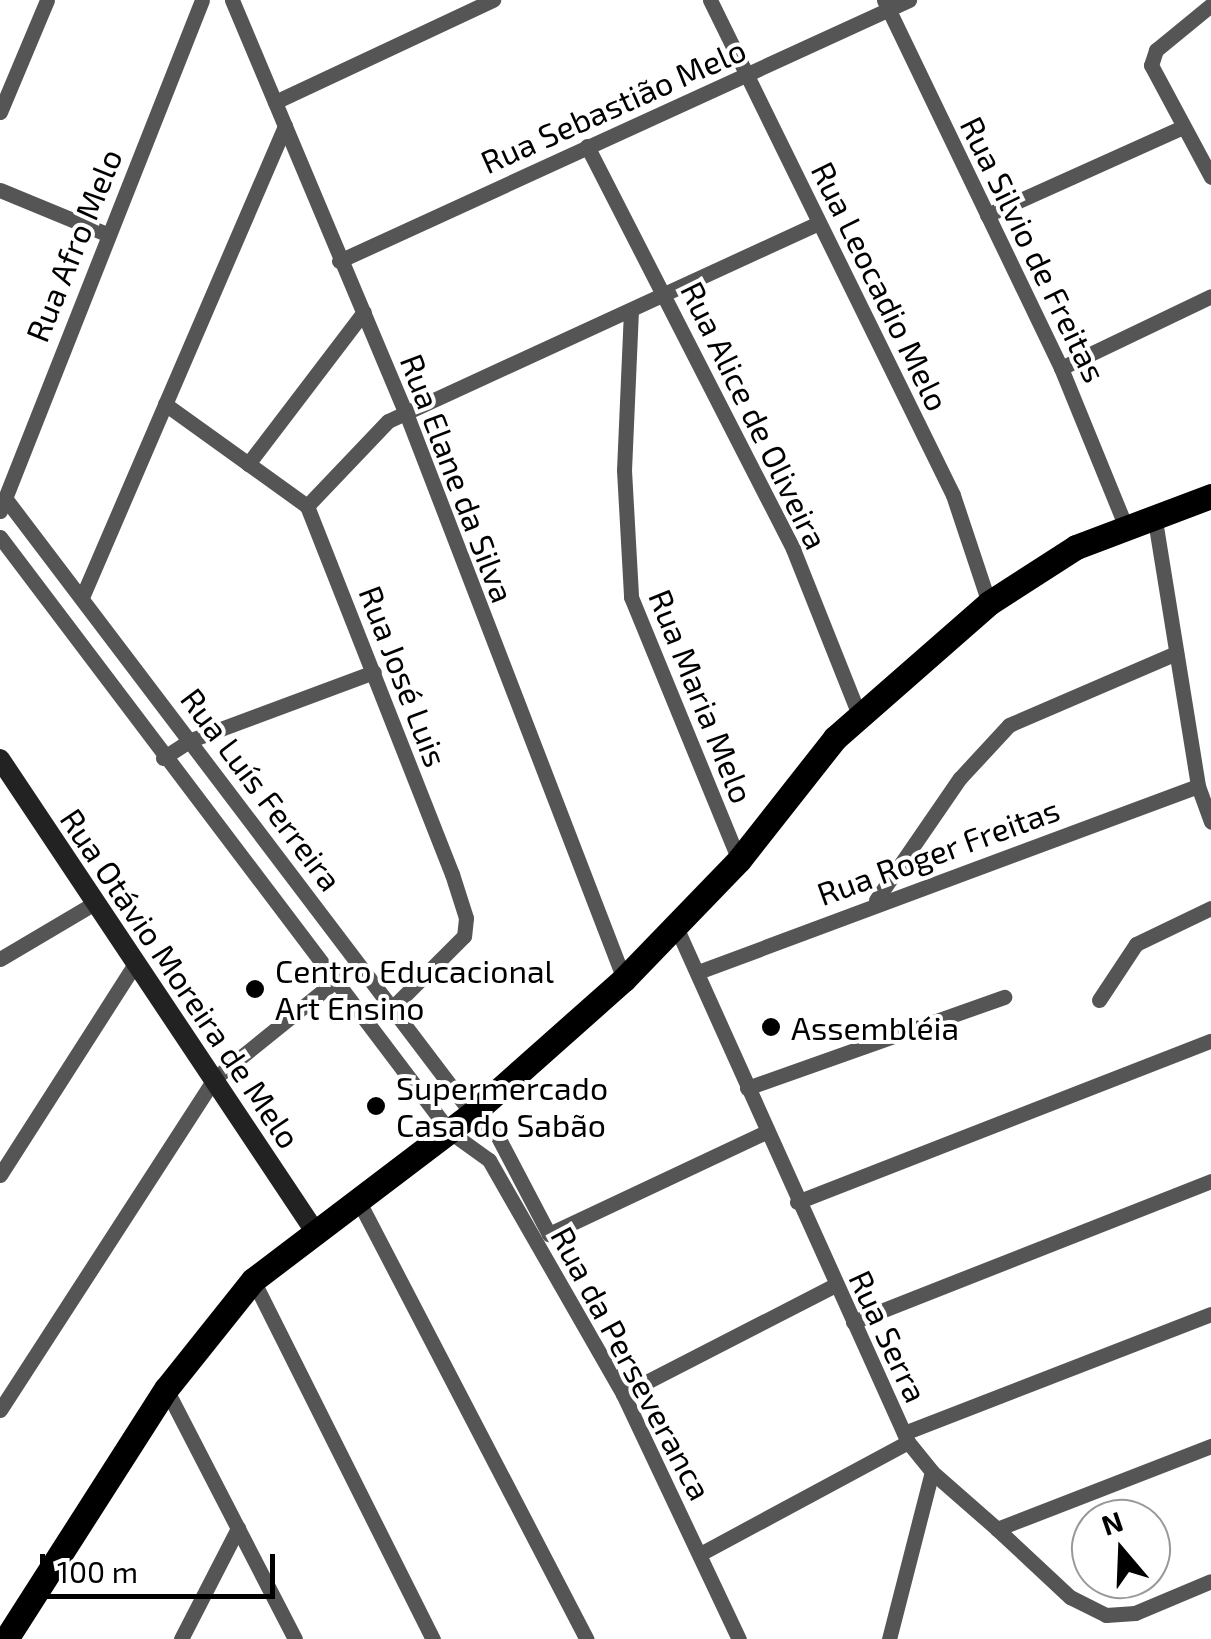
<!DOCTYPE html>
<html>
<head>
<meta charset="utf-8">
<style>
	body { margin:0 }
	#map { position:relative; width:1211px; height:1639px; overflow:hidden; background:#fff; font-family:"Exo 2",sans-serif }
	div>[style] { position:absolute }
	.street>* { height:15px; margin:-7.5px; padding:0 7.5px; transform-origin:7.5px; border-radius:7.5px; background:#555 }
	.secondary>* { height:20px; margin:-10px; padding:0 10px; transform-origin:10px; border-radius:10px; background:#222 }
	.primary>* { height:25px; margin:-12.5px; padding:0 12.5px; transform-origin:12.5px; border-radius:12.5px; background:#000 }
	.dots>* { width:28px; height:28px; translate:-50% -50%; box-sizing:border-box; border:5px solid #fff; border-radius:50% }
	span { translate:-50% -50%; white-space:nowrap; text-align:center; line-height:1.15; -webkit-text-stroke:8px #fff; paint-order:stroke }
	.street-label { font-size:32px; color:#000 }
	.poi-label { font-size:32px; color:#000 }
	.left { translate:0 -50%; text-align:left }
	.north { position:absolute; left:1071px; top:1499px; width:100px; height:100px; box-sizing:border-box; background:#fff; border:2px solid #999; border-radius:50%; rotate:341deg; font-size:28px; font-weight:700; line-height:40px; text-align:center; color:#000 }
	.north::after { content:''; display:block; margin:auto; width:35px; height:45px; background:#000; clip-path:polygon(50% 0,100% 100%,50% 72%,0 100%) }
	.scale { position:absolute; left:40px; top:1554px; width:235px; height:45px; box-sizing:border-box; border:5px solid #000; border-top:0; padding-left:12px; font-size:30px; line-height:35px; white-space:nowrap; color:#000; -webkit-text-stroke:8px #fff; paint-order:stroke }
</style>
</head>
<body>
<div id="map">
	<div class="street">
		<div style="left:232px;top:0;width:448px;rotate:67.2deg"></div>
		<div style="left:406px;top:413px;width:607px;rotate:68.94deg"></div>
		<div style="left:710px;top:0;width:551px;rotate:63.85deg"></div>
		<div style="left:953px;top:495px;width:114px;rotate:71.6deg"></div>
		<div style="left:884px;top:0;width:408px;rotate:64.3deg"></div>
		<div style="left:1061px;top:368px;width:170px;rotate:67.8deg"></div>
		<div style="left:1211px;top:5px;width:71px;rotate:140.7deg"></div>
		<div style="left:1156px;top:50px;width:16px;rotate:108deg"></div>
		<div style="left:1151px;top:65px;width:127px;rotate:61.8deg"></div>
		<div style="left:275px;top:102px;width:241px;rotate:-25.1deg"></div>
		<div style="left:0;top:112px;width:121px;rotate:-67.2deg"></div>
		<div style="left:587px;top:146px;width:453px;rotate:62.9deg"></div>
		<div style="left:793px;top:549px;width:179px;rotate:68.3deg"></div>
		<div style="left:0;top:190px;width:116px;rotate:22.4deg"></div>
		<div style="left:987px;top:215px;width:215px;rotate:-24.2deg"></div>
		<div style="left:339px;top:261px;width:627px;rotate:-24.6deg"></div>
		<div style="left:631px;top:310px;width:160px;rotate:92.5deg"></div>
		<div style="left:624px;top:470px;width:127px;rotate:86.8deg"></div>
		<div style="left:631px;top:597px;width:284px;rotate:67.7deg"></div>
		<div style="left:1061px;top:368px;width:166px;rotate:-25.6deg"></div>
		<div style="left:165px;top:404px;width:175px;rotate:35.7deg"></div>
		<div style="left:307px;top:506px;width:396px;rotate:68.5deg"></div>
		<div style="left:452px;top:874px;width:46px;rotate:72.3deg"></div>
		<div style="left:466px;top:918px;width:18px;rotate:96deg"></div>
		<div style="left:464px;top:936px;width:102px;rotate:135deg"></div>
		<div style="left:248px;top:464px;width:191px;rotate:-52.7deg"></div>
		<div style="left:5px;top:498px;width:773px;rotate:52.83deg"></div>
		<div style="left:472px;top:1114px;width:35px;rotate:41deg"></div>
		<div style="left:498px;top:1137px;width:110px;rotate:62.3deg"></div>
		<div style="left:549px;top:1234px;width:238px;rotate:-25.2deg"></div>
		<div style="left:307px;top:506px;width:117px;rotate:-46.4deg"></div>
		<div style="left:388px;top:421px;width:473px;rotate:-24.7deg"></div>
		<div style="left:0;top:511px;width:549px;rotate:-68.43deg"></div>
		<div style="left:1154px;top:514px;width:276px;rotate:80.8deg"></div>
		<div style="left:1198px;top:786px;width:38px;rotate:70deg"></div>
		<div style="left:0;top:537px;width:746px;rotate:52.9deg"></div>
		<div style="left:450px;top:1132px;width:48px;rotate:35.7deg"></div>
		<div style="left:489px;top:1160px;width:270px;rotate:60.2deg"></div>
		<div style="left:623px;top:1394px;width:271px;rotate:64.7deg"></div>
		<div style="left:83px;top:595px;width:511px;rotate:-66.7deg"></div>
		<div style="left:163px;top:758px;width:33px;rotate:-33deg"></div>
		<div style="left:191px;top:740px;width:195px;rotate:-20.4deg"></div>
		<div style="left:876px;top:900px;width:148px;rotate:-55.5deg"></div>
		<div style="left:960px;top:778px;width:72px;rotate:-47.2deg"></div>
		<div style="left:1009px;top:725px;width:182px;rotate:-23.3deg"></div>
		<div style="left:677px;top:929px;width:563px;rotate:65.76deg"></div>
		<div style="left:908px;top:1442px;width:38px;rotate:51deg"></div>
		<div style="left:932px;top:1472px;width:86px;rotate:41.2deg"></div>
		<div style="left:997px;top:1529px;width:230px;rotate:-21.2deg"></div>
		<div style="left:0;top:959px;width:108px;rotate:-30.6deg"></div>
		<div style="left:698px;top:972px;width:533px;rotate:-20.41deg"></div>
		<div style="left:1099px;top:1000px;width:67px;rotate:-56.5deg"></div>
		<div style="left:1136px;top:944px;width:83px;rotate:-25.6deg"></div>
		<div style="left:747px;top:1088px;width:273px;rotate:-19.5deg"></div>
		<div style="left:0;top:1175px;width:250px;rotate:-57.4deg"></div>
		<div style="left:357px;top:1198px;width:497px;rotate:62.5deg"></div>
		<div style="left:797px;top:1202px;width:444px;rotate:-21.3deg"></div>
		<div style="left:253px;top:1280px;width:402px;rotate:63.4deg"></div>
		<div style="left:853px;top:1322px;width:385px;rotate:-21.5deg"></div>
		<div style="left:166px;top:1389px;width:281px;rotate:62.7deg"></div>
		<div style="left:623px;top:1394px;width:238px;rotate:-27.2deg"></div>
		<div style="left:0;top:1410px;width:396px;rotate:-57.1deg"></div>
		<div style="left:215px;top:1078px;width:153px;rotate:-38.9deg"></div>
		<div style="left:904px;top:1433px;width:329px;rotate:-21.2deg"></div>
		<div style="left:997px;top:1529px;width:100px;rotate:43deg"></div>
		<div style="left:1070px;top:1597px;width:40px;rotate:26.6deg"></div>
		<div style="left:1106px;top:1615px;width:29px;rotate:-4deg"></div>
		<div style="left:1135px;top:1613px;width:82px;rotate:-22.8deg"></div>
		<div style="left:700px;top:1554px;width:236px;rotate:-28.3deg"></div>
		<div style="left:181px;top:1639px;width:125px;rotate:-62.8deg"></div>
		<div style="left:889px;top:1639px;width:172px;rotate:-75.6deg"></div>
	</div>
	<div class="secondary">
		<div style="left:0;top:759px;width:566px;rotate:56.31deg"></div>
	</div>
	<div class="primary">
		<div style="left:6px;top:1639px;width:297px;rotate:-57.4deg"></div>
		<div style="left:166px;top:1389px;width:139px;rotate:-51.4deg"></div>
		<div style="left:253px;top:1280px;width:275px;rotate:-37.2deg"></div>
		<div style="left:472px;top:1114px;width:203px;rotate:-41.6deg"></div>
		<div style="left:624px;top:979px;width:165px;rotate:-46deg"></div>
		<div style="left:739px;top:860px;width:155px;rotate:-51.8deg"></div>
		<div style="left:835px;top:738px;width:205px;rotate:-41.2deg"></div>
		<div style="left:989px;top:603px;width:103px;rotate:-32.8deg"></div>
		<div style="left:1076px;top:547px;width:144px;rotate:-20.7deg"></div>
	</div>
	<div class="dots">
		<div style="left:255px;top:989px;background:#000"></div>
		<div style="left:771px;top:1027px;background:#000"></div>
		<div style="left:376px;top:1106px;background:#000"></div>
	</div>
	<div class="street-label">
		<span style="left:613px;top:105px;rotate:-24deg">Rua Sebastião Melo</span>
		<span style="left:73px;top:245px;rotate:-68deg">Rua Afro Melo</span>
		<span style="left:1034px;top:249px;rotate:64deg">Rua Silvio de Freitas</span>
		<span style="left:881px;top:286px;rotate:64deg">Rua Leocadio Melo</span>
		<span style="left:755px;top:415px;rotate:64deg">Rua Alice de Oliveira</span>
		<span style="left:458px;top:478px;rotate:69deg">Rua Elane da Silva</span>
		<span style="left:404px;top:676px;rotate:69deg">Rua José Luis</span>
		<span style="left:702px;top:696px;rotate:68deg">Rua Maria Melo</span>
		<span style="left:262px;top:789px;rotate:53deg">Rua Luís Ferreira</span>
		<span style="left:938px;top:851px;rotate:-20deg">Rua Roger Freitas</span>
		<span style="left:181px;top:978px;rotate:56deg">Rua Otávio Moreira de Melo</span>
		<span style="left:889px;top:1336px;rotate:65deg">Rua Serra</span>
		<span style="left:632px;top:1363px;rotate:62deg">Rua da Perseveranca</span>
	</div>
	<div class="poi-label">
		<span class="left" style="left:275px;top:989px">Centro Educacional<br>Art Ensino</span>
		<span class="left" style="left:791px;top:1027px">Assembléia</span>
		<span class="left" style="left:396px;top:1106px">Supermercado<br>Casa do Sabão</span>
	</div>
	<div class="north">N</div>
	<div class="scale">100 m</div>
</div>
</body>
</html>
